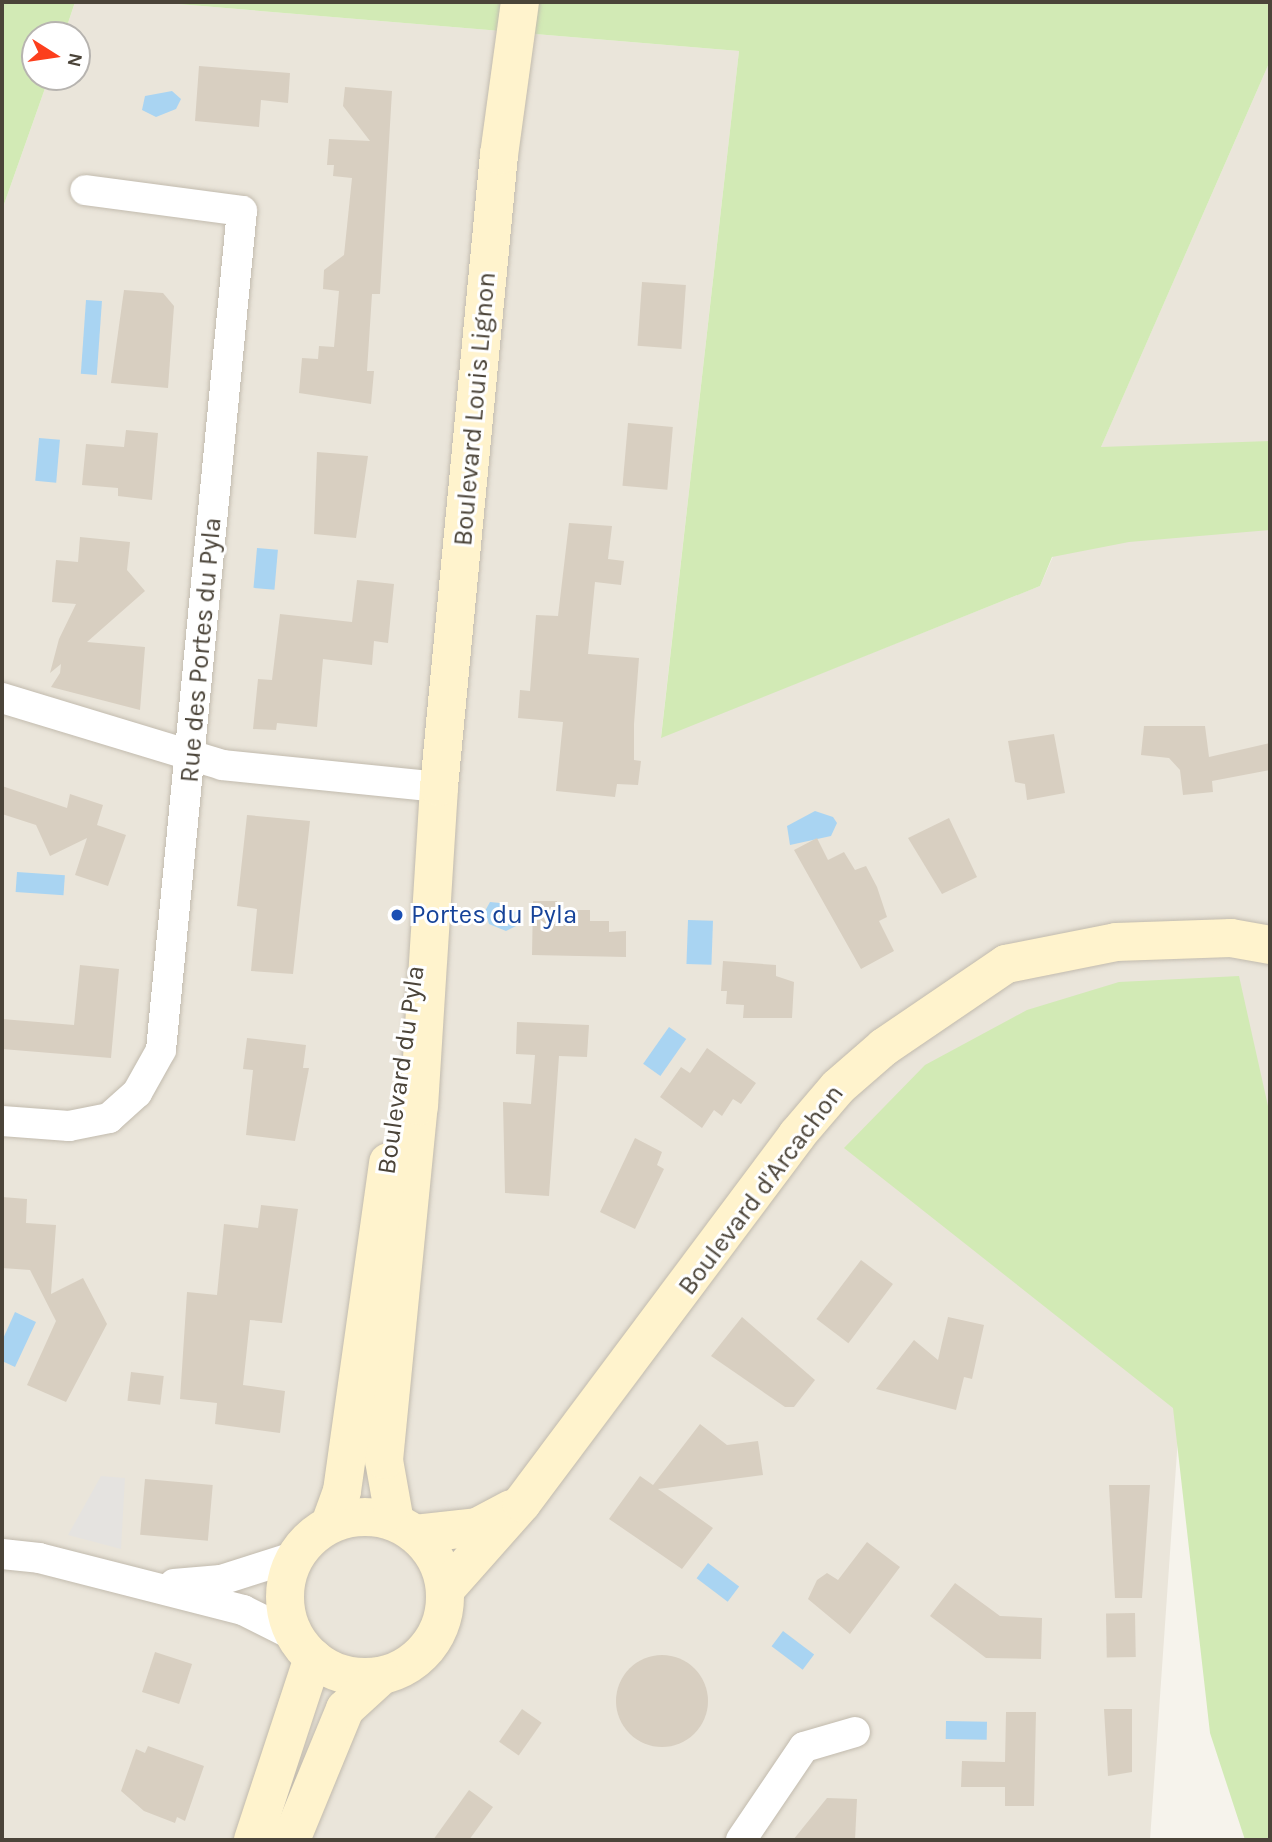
<!DOCTYPE html>
<html>
<head>
<meta charset="utf-8">
<style>
	body { margin:0 }
	#map { position:relative; width:1272px; height:1842px; overflow:hidden; background:#f6f3ec; font-family:Karla,sans-serif }
	div>[style] { position:absolute }
	[style*='--x'] { left:calc(var(--x)*1px); top:calc(var(--y)*1px); width:calc(var(--w)*1px); rotate:calc(var(--a)*1deg) }
	.residential>* { inset:0; background:#eae5da }
	.green>* { inset:0; background:#d2eab5 }
	.parking>* { inset:0; background:#e5e3e0 }
	.water>* { inset:0; background:#a9d4f2; transform-origin:0 0 }
	.building>* { inset:0; background:#d8cfc1; transform-origin:0 0 }
	.round { border-radius:50% }
	.roads { filter:drop-shadow(0 0 2px #c2bbae) drop-shadow(0 0 2px #c2bbae) }
	.street>* { height:30px; margin:-15px; padding:0 15px; transform-origin:15px; border-radius:15px; background:#fff }
	.secondary>* { height:38px; margin:-19px; padding:0 19px; transform-origin:19px; border-radius:19px; background:#fff3cd }
	.secondary>.ring { margin:-19px; padding:0; box-sizing:content-box; background:none; border:38px solid #fff3cd; border-radius:50% }
	.dots>* { width:19px; height:19px; translate:-50% -50%; box-sizing:border-box; border:4px solid #fff; border-radius:50% }
	span { translate:-50% -50%; white-space:nowrap; text-align:center; line-height:1.15; -webkit-text-stroke:6px #fff; paint-order:stroke }
	.street-label { font-size:26px; color:#4b4439 }
	.transit-label { font-size:26px; color:#164399 }
	.left { translate:0 -50%; text-align:left }
	.frame { position:absolute; inset:0; border:4px solid #4b4439; pointer-events:none }
	.north { position:absolute; left:21px; top:21px; width:70px; height:70px; box-sizing:border-box; background:#fff; border:2px solid #b7b4b0; border-radius:50%; rotate:102deg; font-size:19px; font-weight:700; line-height:28px; text-align:center; color:#4b4439 }
	.north::after { content:''; display:block; margin:auto; width:24px; height:32px; background:#fc3f1d; clip-path:polygon(50% 0,100% 100%,50% 72%,0 100%) }
</style>
</head>
<body>
<div id="map">
	<div class="residential">
		<div style="clip-path:polygon(75px 2px,154px 2px,739px 51px,661px 737px,1040px 586px,1270px 61px,1270px 1274px,1183px 1366px,1150px 1840px,2px 1840px,2px 210px,49px 77px,77px 77px,77px 35px,64px 35px)"></div>
	</div>
	<div class="green">
		<div style="clip-path:polygon(2px 2px,75px 2px,64px 35px,35px 35px,35px 77px,49px 77px,2px 210px)"></div>
		<div style="clip-path:polygon(154px 2px,1270px 2px,1270px 61px,1101px 447px,1270px 441px,1270px 530px,1129px 542px,1052px 557px,1040px 586px,661px 738px,739px 51px)"></div>
		<div style="clip-path:polygon(1239px 976px,1270px 1115px,1270px 1840px,1245px 1840px,1210px 1733px,1173px 1408px,844px 1148px,925px 1065px,1027px 1010px,1119px 982px)"></div>
	</div>
	<div class="parking">
		<div style="clip-path:polygon(101px 1476px,125px 1478px,121px 1549px,68px 1535px)"></div>
	</div>
	<div class="water">
		<div style="clip-path:polygon(172px 91px,181px 99px,176px 109px,156px 117px,142px 110px,145px 96px)"></div>
		<div style="left:86px;top:300px;width:16px;height:74px;rotate:4deg"></div>
		<div style="left:39px;top:438px;width:21px;height:43px;rotate:5deg"></div>
		<div style="left:257px;top:548px;width:21px;height:40px;rotate:5deg"></div>
		<div style="clip-path:polygon(815px 811px,833px 817px,837px 823px,831px 836px,790px 845px,787px 826px)"></div>
		<div style="left:17px;top:872px;width:48px;height:20px;rotate:4deg"></div>
		<div style="clip-path:polygon(490px 902px,500px 903px,511px 914px,521px 908px,522px 923px,506px 931px,489px 924px,485px 911px)"></div>
		<div style="left:688px;top:920px;width:25px;height:44px;rotate:2deg"></div>
		<div style="left:669px;top:1027px;width:21px;height:45px;rotate:35deg"></div>
		<div style="clip-path:polygon(15px 1312px,36px 1322px,15px 1367px,2px 1361px,2px 1341px)"></div>
		<div style="left:708px;top:1563px;width:39px;height:19px;rotate:37deg"></div>
		<div style="left:783px;top:1631px;width:39px;height:19px;rotate:37deg"></div>
		<div style="left:946px;top:1721px;width:41px;height:18px;rotate:1deg"></div>
	</div>
	<div class="building">
		<div style="clip-path:polygon(199px 66px,290px 73px,288px 103px,261px 100px,259px 127px,195px 121px)"></div>
		<div style="clip-path:polygon(345px 87px,392px 91px,380px 294px,372px 294px,367px 371px,374px 371px,371px 404px,299px 393px,302px 358px,318px 359px,319px 346px,334px 347px,339px 291px,323px 289px,324px 270px,344px 255px,352px 178px,333px 176px,334px 165px,327px 165px,329px 139px,370px 141px,343px 106px)"></div>
		<div style="left:642px;top:282px;width:44px;height:64px;rotate:4deg"></div>
		<div style="clip-path:polygon(124px 290px,163px 293px,174px 306px,168px 388px,111px 383px)"></div>
		<div style="left:628px;top:423px;width:45px;height:63px;rotate:5deg"></div>
		<div style="clip-path:polygon(126px 430px,158px 433px,152px 500px,118px 496px,118px 488px,82px 485px,86px 444px,124px 447px)"></div>
		<div style="clip-path:polygon(317px 452px,368px 456px,356px 538px,314px 534px)"></div>
		<div style="clip-path:polygon(569px 523px,612px 526px,608px 559px,624px 561px,621px 585px,595px 582px,588px 654px,639px 658px,634px 724px,634px 760px,641px 761px,638px 785px,617px 784px,615px 797px,556px 791px,563px 722px,518px 718px,520px 690px,530px 691px,536px 615px,558px 616px)"></div>
		<div style="clip-path:polygon(80px 537px,130px 542px,127px 570px,145px 591px,87px 642px,145px 647px,140px 710px,51px 687px,60px 673px,61px 664px,50px 673px,59px 639px,76px 604px,52px 602px,56px 560px,78px 562px)"></div>
		<div style="clip-path:polygon(357px 580px,394px 584px,388px 643px,374px 641px,372px 665px,323px 659px,317px 727px,277px 723px,276px 730px,253px 729px,258px 679px,272px 680px,280px 614px,352px 622px)"></div>
		<div style="clip-path:polygon(1144px 726px,1205px 726px,1209px 757px,1270px 743px,1270px 770px,1212px 781px,1213px 792px,1183px 795px,1180px 770px,1169px 758px,1141px 755px)"></div>
		<div style="clip-path:polygon(1054px 734px,1065px 793px,1027px 800px,1025px 784px,1015px 782px,1008px 741px)"></div>
		<div style="clip-path:polygon(2px 786px,67px 808px,70px 794px,103px 805px,97px 825px,126px 835px,108px 886px,75px 875px,87px 838px,50px 856px,36px 825px,2px 814px)"></div>
		<div style="clip-path:polygon(247px 815px,310px 821px,293px 974px,251px 971px,257px 909px,237px 906px)"></div>
		<div style="clip-path:polygon(949px 818px,977px 877px,942px 894px,908px 838px)"></div>
		<div style="clip-path:polygon(817px 838px,828px 860px,844px 852px,855px 870px,866px 866px,877px 887px,887px 917px,879px 921px,894px 951px,861px 969px,794px 850px)"></div>
		<div style="clip-path:polygon(533px 901px,557px 901px,557px 910px,590px 910px,590px 921px,609px 921px,609px 932px,626px 931px,626px 957px,532px 955px)"></div>
		<div style="clip-path:polygon(723px 961px,776px 965px,776px 976px,794px 982px,792px 1018px,743px 1018px,744px 1005px,726px 1004px,727px 991px,721px 991px)"></div>
		<div style="clip-path:polygon(80px 965px,119px 969px,111px 1058px,2px 1049px,2px 1019px,74px 1025px)"></div>
		<div style="clip-path:polygon(517px 1022px,589px 1025px,587px 1057px,559px 1056px,549px 1196px,505px 1193px,503px 1102px,531px 1104px,535px 1055px,516px 1054px)"></div>
		<div style="clip-path:polygon(247px 1038px,306px 1045px,303px 1068px,309px 1068px,295px 1141px,246px 1135px,253px 1070px,243px 1069px)"></div>
		<div style="clip-path:polygon(707px 1048px,756px 1083px,741px 1104px,733px 1099px,722px 1116px,714px 1110px,702px 1128px,660px 1097px,681px 1067px,690px 1073px)"></div>
		<div style="clip-path:polygon(635px 1138px,662px 1152px,657px 1165px,664px 1169px,635px 1229px,600px 1212px)"></div>
		<div style="clip-path:polygon(2px 1197px,27px 1199px,26px 1223px,56px 1225px,51px 1294px,83px 1278px,107px 1324px,66px 1402px,27px 1385px,56px 1321px,30px 1270px,2px 1268px)"></div>
		<div style="clip-path:polygon(261px 1205px,298px 1209px,282px 1323px,250px 1320px,243px 1385px,285px 1391px,280px 1433px,215px 1424px,217px 1403px,180px 1399px,187px 1292px,217px 1295px,224px 1224px,258px 1228px)"></div>
		<div style="left:861px;top:1260px;width:40px;height:74px;rotate:37deg"></div>
		<div style="clip-path:polygon(742px 1317px,815px 1380px,794px 1407px,785px 1407px,711px 1356px)"></div>
		<div style="clip-path:polygon(948px 1317px,984px 1325px,972px 1379px,964px 1377px,956px 1410px,876px 1389px,914px 1340px,938px 1360px)"></div>
		<div style="left:131px;top:1372px;width:33px;height:29px;rotate:7deg"></div>
		<div style="clip-path:polygon(700px 1424px,727px 1445px,758px 1441px,763px 1475px,658px 1489px,713px 1528px,682px 1569px,609px 1519px,640px 1476px,653px 1485px)"></div>
		<div style="left:145px;top:1479px;width:68px;height:56px;rotate:5deg"></div>
		<div style="clip-path:polygon(1109px 1485px,1150px 1485px,1142px 1598px,1115px 1598px)"></div>
		<div style="clip-path:polygon(867px 1542px,900px 1567px,850px 1634px,808px 1599px,817px 1580px,827px 1573px,838px 1580px)"></div>
		<div style="clip-path:polygon(955px 1583px,1000px 1616px,1042px 1618px,1041px 1659px,986px 1658px,930px 1616px)"></div>
		<div style="left:1135px;top:1613px;width:44px;height:29px;rotate:89deg"></div>
		<div style="left:155px;top:1652px;width:39px;height:42px;rotate:18deg"></div>
		<div class="round" style="left:616px;top:1655px;width:92px;height:92px"></div>
		<div style="left:522px;top:1709px;width:24px;height:40px;rotate:35deg"></div>
		<div style="clip-path:polygon(1104px 1709px,1132px 1709px,1132px 1772px,1108px 1776px)"></div>
		<div style="clip-path:polygon(1006px 1712px,1036px 1712px,1034px 1806px,1005px 1806px,1005px 1787px,961px 1787px,962px 1761px,1005px 1762px)"></div>
		<div style="clip-path:polygon(148px 1746px,204px 1766px,185px 1821px,177px 1817px,175px 1823px,144px 1811px,121px 1791px,136px 1749px,145px 1753px)"></div>
		<div style="clip-path:polygon(469px 1790px,493px 1807px,469px 1840px,433px 1840px)"></div>
		<div style="clip-path:polygon(827px 1798px,857px 1799px,855px 1840px,793px 1840px)"></div>
	</div>
	<div class="roads">
		<div class="street">
			<div style="--x:2;--y:698;--w:230;--a:16.9"></div>
			<div style="--x:222;--y:765;--w:218;--a:5.8"></div>
			<div style="--x:2;--y:1121;--w:67;--a:4.3"></div>
			<div style="--x:69;--y:1126;--w:41;--a:-11.3"></div>
			<div style="--x:109;--y:1118;--w:38;--a:-42"></div>
			<div style="--x:137;--y:1093;--w:49;--a:-60.8"></div>
			<div style="--x:161;--y:1050;--w:843;--a:-84.49"></div>
			<div style="--x:242;--y:211;--w:158;--a:-172.4"></div>
			<div style="--x:2;--y:1554;--w:37;--a:6"></div>
			<div style="--x:39;--y:1558;--w:211;--a:14.3"></div>
			<div style="--x:243;--y:1610;--w:58;--a:26.6"></div>
			<div style="--x:174;--y:1584;--w:47;--a:-4.9"></div>
			<div style="--x:221;--y:1580;--w:79;--a:-17.7"></div>
			<div style="--x:741;--y:1840;--w:112;--a:-55.9"></div>
			<div style="--x:804;--y:1747;--w:53;--a:-16.4"></div>
		</div>
		<div class="secondary">
			<div class="ring" style="left:285px;top:1517px;width:122px;height:122px"></div>
			<div style="--x:395;--y:1522;--w:63;--a:-100.1"></div>
			<div style="--x:384;--y:1460;--w:356;--a:-84.4"></div>
			<div style="--x:419;--y:1106;--w:320;--a:-86.4"></div>
			<div style="--x:439;--y:787;--w:635;--a:-84.58"></div>
			<div style="--x:499;--y:155;--w:154;--a:-82.2"></div>
			<div style="--x:330;--y:1524;--w:35;--a:-70"></div>
			<div style="--x:342;--y:1491;--w:332;--a:-82"></div>
			<div style="--x:415;--y:1534;--w:62;--a:-6.4"></div>
			<div style="--x:477;--y:1527;--w:38;--a:-28"></div>
			<div style="--x:445;--y:1590;--w:116;--a:-48.5"></div>
			<div style="--x:522;--y:1503;--w:459;--a:-53.2"></div>
			<div style="--x:797;--y:1135;--w:63;--a:-49.5"></div>
			<div style="--x:838;--y:1087;--w:61;--a:-41"></div>
			<div style="--x:884;--y:1047;--w:148;--a:-34.2"></div>
			<div style="--x:1006;--y:964;--w:112;--a:-11.3"></div>
			<div style="--x:1116;--y:942;--w:115;--a:-2"></div>
			<div style="--x:1231;--y:938;--w:40;--a:10"></div>
			<div style="--x:253;--y:1840;--w:192;--a:-71.8"></div>
			<div style="--x:291;--y:1840;--w:142;--a:-67.6"></div>
			<div style="--x:345;--y:1709;--w:49;--a:-42.5"></div>
		</div>
	</div>
	<div class="dots">
		<div style="left:397px;top:915px;background:#1a4fb4"></div>
	</div>
	<div class="street-label">
		<span style="left:475px;top:409px;rotate:-85deg">Boulevard Louis Lignon</span>
		<span style="left:201px;top:650px;rotate:-85deg">Rue des Portes du Pyla</span>
		<span style="left:401px;top:1070px;rotate:-82deg">Boulevard du Pyla</span>
		<span style="left:761px;top:1190px;rotate:-53deg">Boulevard d'Arcachon</span>
	</div>
	<div class="transit-label">
		<span class="left" style="left:411px;top:915px">Portes du Pyla</span>
	</div>
	<div class="frame"></div>
	<div class="north">N</div>
</div>
</body>
</html>
